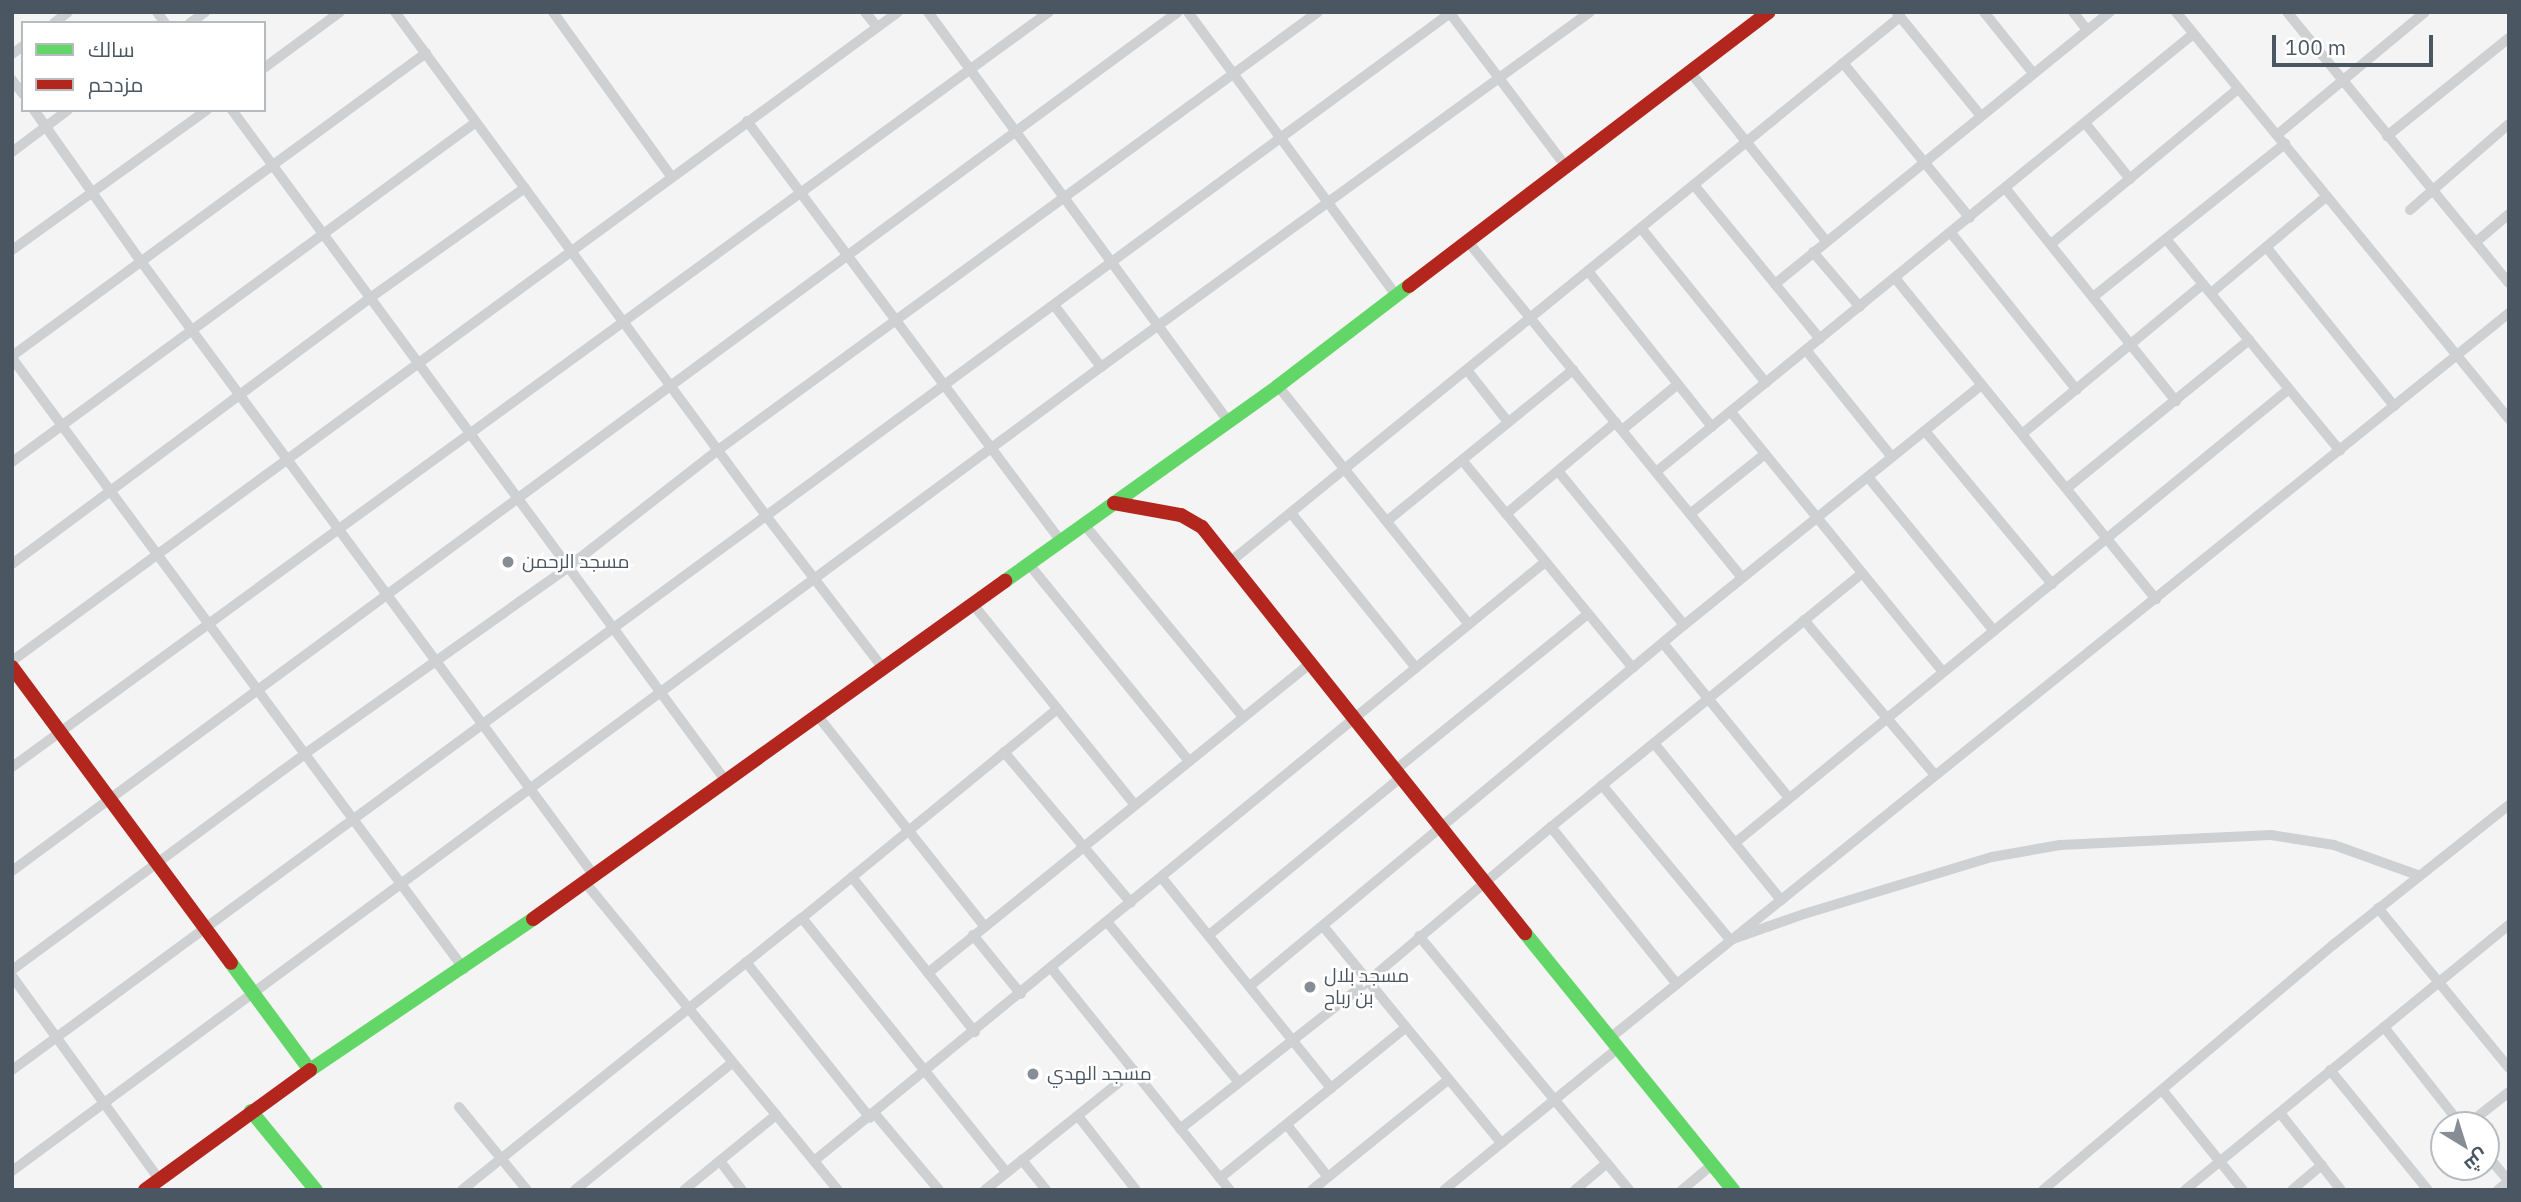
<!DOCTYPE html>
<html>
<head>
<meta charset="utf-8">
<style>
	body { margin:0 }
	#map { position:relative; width:2521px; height:1202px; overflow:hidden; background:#f4f4f4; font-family:"IBM Plex Sans",Cairo,sans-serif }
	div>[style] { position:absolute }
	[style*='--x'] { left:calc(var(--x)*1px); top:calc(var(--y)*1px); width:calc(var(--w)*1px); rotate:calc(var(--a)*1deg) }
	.street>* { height:10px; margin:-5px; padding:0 5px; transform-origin:5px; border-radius:5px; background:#ced0d2 }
	.fast>* { height:14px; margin:-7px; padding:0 7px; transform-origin:7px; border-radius:7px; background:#63d668 }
	.jam>* { height:14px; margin:-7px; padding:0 7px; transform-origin:7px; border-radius:7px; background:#b3261e }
	.dots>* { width:19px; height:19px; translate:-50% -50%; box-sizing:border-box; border:4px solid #fff; border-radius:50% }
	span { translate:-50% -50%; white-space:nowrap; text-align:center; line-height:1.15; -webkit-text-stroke:5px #fff; paint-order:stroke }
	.poi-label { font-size:19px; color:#4a5661 }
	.left { translate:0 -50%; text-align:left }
	.frame { position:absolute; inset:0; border:14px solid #4a5661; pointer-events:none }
	.legend { position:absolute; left:21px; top:21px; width:245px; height:91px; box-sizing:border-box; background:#fff; border:2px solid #b7bbc0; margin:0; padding:9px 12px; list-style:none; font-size:21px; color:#4a5661 }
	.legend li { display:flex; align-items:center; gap:14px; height:35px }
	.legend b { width:35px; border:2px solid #b7bbc0 }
	.north { position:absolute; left:2430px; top:1111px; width:70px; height:70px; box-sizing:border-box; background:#fff; border:2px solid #b7bbc0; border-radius:50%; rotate:142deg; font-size:19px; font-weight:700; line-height:28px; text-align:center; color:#4a5661 }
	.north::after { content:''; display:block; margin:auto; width:24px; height:32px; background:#868d94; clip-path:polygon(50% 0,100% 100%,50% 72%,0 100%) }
	.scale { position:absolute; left:2272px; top:35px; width:161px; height:32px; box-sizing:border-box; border:4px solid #4a5661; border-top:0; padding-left:9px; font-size:21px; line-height:24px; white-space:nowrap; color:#4a5661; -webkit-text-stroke:5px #fff; paint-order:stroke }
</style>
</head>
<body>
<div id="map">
	<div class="street">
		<div style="--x:157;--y:12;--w:14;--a:54"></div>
		<div style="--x:395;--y:12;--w:627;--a:53.62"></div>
		<div style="--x:767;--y:517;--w:189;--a:52.5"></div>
		<div style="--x:553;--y:12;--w:202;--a:54.3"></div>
		<div style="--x:865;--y:12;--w:19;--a:51"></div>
		<div style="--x:928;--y:12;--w:507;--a:53.74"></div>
		<div style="--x:1188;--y:12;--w:353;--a:53.7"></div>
		<div style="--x:1449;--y:12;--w:196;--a:52.9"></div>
		<div style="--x:1984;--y:12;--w:78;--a:51.2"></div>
		<div style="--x:2073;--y:12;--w:23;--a:52"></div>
		<div style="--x:2176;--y:12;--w:526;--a:50.71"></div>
		<div style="--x:2287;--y:12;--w:350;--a:50.7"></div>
		<div style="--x:1897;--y:13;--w:133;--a:50.8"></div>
		<div style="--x:54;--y:23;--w:18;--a:-38"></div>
		<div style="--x:190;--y:23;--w:19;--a:-36"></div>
		<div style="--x:12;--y:54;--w:14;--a:-36"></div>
		<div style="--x:1843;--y:63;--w:200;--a:50.7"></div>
		<div style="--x:264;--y:68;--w:94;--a:-36.4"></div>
		<div style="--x:1691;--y:73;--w:216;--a:51.2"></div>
		<div style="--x:12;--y:80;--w:18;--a:52"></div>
		<div style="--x:34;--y:110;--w:184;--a:54.8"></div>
		<div style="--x:140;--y:260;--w:763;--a:53.58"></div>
		<div style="--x:232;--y:110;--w:832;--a:53.65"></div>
		<div style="--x:747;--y:121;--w:523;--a:53.24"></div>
		<div style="--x:2085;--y:123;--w:72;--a:51.2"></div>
		<div style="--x:2277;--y:135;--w:192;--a:-39.7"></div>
		<div style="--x:2387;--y:136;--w:156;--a:-38.8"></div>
		<div style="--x:12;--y:152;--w:70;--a:-36.9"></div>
		<div style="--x:1694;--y:185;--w:199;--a:50.7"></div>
		<div style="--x:2006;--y:189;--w:272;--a:51.3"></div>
		<div style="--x:2410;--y:210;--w:131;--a:-41"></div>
		<div style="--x:1641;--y:228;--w:199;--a:51.1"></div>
		<div style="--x:1951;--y:233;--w:201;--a:51.3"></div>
		<div style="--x:2166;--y:239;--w:274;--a:50.6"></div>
		<div style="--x:2476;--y:242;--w:43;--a:-40.3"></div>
		<div style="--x:1469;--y:243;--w:432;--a:50.8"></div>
		<div style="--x:2051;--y:244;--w:243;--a:-39.7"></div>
		<div style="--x:2267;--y:248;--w:203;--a:51.2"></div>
		<div style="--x:12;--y:250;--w:240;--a:-35.7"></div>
		<div style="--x:1813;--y:252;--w:72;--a:49.5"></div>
		<div style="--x:1588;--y:271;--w:199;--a:51.5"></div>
		<div style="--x:1895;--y:278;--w:414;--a:50.9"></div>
		<div style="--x:1775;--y:284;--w:432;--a:-39.1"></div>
		<div style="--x:2211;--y:293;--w:151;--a:-39.9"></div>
		<div style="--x:2093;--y:297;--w:246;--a:-38.6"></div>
		<div style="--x:1054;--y:305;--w:78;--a:52.8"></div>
		<div style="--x:1806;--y:350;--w:137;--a:51.2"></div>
		<div style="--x:12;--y:356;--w:513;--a:-36.2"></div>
		<div style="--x:12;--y:358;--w:760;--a:53.51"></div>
		<div style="--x:1467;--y:370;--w:66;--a:51.7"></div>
		<div style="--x:1278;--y:386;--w:305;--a:51.3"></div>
		<div style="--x:1731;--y:412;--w:335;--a:50.8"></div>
		<div style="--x:1622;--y:430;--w:72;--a:-39.4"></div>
		<div style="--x:1925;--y:431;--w:199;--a:50.3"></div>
		<div style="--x:2022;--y:434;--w:235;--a:-39.6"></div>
		<div style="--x:1462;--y:460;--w:269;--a:50.6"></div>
		<div style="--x:12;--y:462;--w:575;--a:-36.23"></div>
		<div style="--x:1558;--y:471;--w:199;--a:50.7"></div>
		<div style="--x:1656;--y:472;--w:693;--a:-39.2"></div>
		<div style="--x:1868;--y:477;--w:199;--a:50.7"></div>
		<div style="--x:2067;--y:488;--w:235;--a:-39.1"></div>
		<div style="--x:1291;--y:513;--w:199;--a:51.1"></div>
		<div style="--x:1506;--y:514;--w:143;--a:-39.9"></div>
		<div style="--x:1690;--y:514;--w:96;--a:-38.7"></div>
		<div style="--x:1387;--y:521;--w:240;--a:-39.1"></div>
		<div style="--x:1083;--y:523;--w:251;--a:50.5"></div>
		<div style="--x:1230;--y:562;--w:864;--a:-39.13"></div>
		<div style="--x:1028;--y:563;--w:255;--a:50.9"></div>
		<div style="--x:12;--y:564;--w:446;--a:-36.6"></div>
		<div style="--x:370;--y:298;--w:190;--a:-35.4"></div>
		<div style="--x:972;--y:603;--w:258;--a:51.1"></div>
		<div style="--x:1804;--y:620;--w:203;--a:49.8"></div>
		<div style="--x:1663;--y:643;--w:200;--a:50.9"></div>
		<div style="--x:12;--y:661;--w:1098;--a:-36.22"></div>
		<div style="--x:817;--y:715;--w:269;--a:51.6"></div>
		<div style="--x:1004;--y:752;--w:197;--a:49.9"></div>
		<div style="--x:12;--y:767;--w:1283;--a:-36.06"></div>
		<div style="--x:1394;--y:771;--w:250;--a:-39"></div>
		<div style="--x:1602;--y:785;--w:201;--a:50.4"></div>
		<div style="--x:1551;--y:827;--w:200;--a:51.3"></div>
		<div style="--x:1735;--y:843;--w:716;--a:-39.33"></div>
		<div style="--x:12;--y:871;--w:1448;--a:-36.38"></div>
		<div style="--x:852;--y:877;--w:198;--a:51.6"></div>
		<div style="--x:1162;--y:878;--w:270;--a:51.2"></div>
		<div style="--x:584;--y:881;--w:400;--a:50.6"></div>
		<div style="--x:1781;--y:900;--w:935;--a:-38.88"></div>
		<div style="--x:2378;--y:908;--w:207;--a:50.7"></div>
		<div style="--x:802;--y:918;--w:326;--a:51.2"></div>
		<div style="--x:1108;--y:923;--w:205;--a:50.6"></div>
		<div style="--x:1323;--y:926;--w:281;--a:50.6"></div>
		<div style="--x:973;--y:935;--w:76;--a:50.9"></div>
		<div style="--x:1209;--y:935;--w:247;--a:-39.4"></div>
		<div style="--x:1419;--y:936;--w:330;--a:50.4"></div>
		<div style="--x:1730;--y:940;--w:78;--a:-19.4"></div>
		<div style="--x:1804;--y:914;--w:196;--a:-16.9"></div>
		<div style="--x:1992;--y:857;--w:69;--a:-10"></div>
		<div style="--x:2060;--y:845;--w:211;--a:-2.7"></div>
		<div style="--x:2271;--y:835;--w:64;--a:9"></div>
		<div style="--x:2334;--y:845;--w:91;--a:19.8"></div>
		<div style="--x:746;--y:962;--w:199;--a:51.5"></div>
		<div style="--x:1052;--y:969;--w:284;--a:51.2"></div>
		<div style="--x:12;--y:970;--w:365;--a:-36.4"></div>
		<div style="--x:306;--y:753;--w:320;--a:-35.3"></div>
		<div style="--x:567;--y:568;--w:192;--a:-38"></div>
		<div style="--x:718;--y:450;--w:743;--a:-36.13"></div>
		<div style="--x:928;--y:973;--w:491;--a:-39"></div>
		<div style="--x:12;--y:976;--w:251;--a:54.1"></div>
		<div style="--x:1250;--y:986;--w:565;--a:-39.75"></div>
		<div style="--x:1684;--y:625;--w:382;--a:-38.9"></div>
		<div style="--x:2384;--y:1027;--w:125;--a:51.8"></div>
		<div style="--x:1610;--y:1038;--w:220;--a:-38.9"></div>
		<div style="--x:1781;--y:900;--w:202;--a:-129"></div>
		<div style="--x:12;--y:1070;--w:1787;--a:-36.31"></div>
		<div style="--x:2330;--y:1070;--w:155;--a:50.8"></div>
		<div style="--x:2163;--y:1091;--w:127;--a:51.1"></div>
		<div style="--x:459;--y:1107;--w:107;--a:50.7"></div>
		<div style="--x:2280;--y:1113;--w:98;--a:51.6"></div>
		<div style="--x:875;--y:1114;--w:99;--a:49.9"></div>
		<div style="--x:1078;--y:1116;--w:94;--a:51.9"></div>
		<div style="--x:1287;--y:1125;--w:66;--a:51.7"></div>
		<div style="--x:2467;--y:1125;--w:53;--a:-38.2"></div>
		<div style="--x:1180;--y:1129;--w:239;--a:-38.2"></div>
		<div style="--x:1368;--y:981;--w:239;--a:-40.1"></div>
		<div style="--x:1551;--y:827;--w:400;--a:-39.2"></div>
		<div style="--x:2486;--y:1154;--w:35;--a:50"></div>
		<div style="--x:1022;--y:1160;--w:38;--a:51"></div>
		<div style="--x:720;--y:1161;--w:36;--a:53"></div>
		<div style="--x:814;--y:1161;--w:945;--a:-39.33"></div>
		<div style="--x:12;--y:1171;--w:1354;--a:-36.44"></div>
		<div style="--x:1101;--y:367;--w:604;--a:-35.98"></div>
		<div style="--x:1220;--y:1178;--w:238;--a:-39"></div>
		<div style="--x:462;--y:1190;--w:435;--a:-38.7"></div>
		<div style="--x:802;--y:918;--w:330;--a:-39.3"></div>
		<div style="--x:575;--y:1190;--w:202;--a:-39"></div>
		<div style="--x:684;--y:1190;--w:119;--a:-39.2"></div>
		<div style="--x:985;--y:1190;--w:191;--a:-38.8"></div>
		<div style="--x:1312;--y:1190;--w:175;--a:-39"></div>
		<div style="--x:1444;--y:1190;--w:225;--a:-39.2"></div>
		<div style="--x:1575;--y:1190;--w:42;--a:-40.2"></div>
		<div style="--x:1682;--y:1190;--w:40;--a:-40"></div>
		<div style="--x:2043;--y:1190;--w:380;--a:-40.2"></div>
		<div style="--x:2333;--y:945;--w:225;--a:-38.5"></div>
		<div style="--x:2185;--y:1190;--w:419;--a:-39.3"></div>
		<div style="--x:2292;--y:1190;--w:39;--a:-40"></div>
		<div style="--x:2498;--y:1190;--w:14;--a:-39"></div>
	</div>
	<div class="fast">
		<div style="--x:1005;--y:581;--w:335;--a:-35.5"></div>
		<div style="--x:1278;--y:386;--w:165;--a:-37.4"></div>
		<div style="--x:1525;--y:933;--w:331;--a:51"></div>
		<div style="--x:231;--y:963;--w:133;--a:53.6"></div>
		<div style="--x:310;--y:1070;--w:269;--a:-34.1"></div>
		<div style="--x:251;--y:1111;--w:102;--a:50.6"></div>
	</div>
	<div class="jam">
		<div style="--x:1409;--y:286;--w:452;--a:-37.3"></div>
		<div style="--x:1114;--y:503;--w:68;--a:10.2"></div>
		<div style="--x:1181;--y:515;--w:24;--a:30"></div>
		<div style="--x:1202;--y:527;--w:519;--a:51.5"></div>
		<div style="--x:12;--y:667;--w:368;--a:53.5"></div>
		<div style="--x:533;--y:919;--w:581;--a:-35.61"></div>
		<div style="--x:145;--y:1190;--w:204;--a:-36"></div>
	</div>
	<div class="dots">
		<div style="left:508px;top:562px;background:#868d94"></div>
		<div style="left:1310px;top:987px;background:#868d94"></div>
		<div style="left:1033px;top:1074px;background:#868d94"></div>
	</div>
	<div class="poi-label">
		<span class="left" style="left:522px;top:562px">مسجد الرحمن</span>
		<span class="left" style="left:1324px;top:987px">مسجد بلال<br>بن رباح</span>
		<span class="left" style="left:1047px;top:1074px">مسجد الهدي</span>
	</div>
	<div class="frame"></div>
	<ul class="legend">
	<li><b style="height:9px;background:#63d668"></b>سالك</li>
	<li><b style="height:9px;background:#b3261e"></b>مزدحم</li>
	</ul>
	<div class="north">ش</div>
	<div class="scale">100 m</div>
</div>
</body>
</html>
